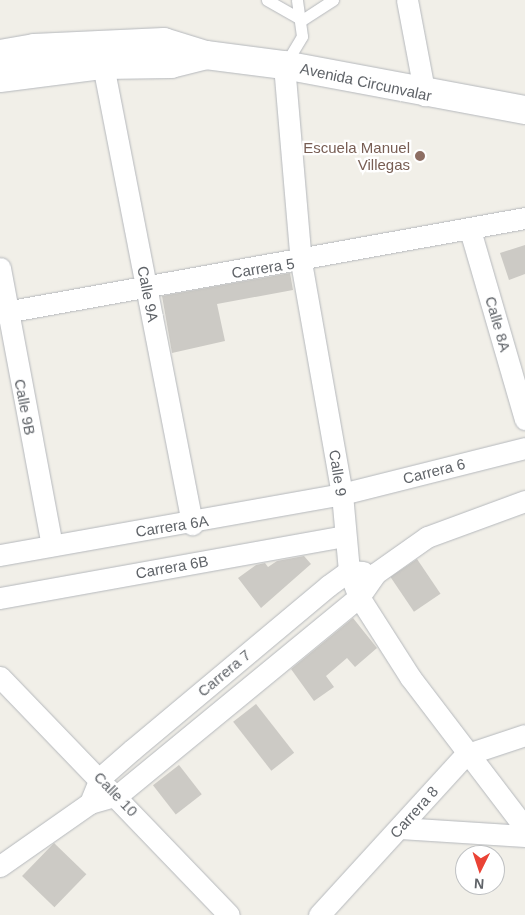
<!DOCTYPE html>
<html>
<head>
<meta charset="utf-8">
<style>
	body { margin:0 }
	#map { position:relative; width:525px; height:915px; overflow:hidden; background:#f1efe8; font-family:Helvetica,sans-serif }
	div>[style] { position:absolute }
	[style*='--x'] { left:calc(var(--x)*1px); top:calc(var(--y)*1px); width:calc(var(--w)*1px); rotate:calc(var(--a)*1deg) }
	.building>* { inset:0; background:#cccac5; transform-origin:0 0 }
	.roads { filter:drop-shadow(0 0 1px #b5b8bc) drop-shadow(0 0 1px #b5b8bc) }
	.lane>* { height:11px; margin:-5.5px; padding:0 5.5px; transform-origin:5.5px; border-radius:5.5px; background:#fff }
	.street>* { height:21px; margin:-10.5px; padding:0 10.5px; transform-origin:10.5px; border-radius:10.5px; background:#fff }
	.secondary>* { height:28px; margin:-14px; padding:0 14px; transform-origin:14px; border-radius:14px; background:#fff }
	.dots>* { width:14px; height:14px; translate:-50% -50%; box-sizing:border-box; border:2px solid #fff; border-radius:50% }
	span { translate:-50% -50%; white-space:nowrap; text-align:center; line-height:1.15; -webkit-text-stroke:4.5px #fff; paint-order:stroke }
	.street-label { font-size:15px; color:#5f6368 }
	.education-label { font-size:15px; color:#785e54 }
	.right { translate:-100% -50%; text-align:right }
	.north { position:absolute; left:455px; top:845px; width:50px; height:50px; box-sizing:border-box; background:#fff; border:1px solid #bfc1c3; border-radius:50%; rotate:184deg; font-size:14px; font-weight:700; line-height:20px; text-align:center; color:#5f6368 }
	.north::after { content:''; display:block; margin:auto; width:18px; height:22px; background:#ea4335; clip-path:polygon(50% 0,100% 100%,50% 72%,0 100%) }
</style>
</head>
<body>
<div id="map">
	<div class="building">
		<div style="clip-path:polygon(525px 245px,525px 274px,509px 280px,500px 253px)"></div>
		<div style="clip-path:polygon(290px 273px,293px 290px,217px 304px,225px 341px,172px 353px,162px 296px)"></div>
		<div style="clip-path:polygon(304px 556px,311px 564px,261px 608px,238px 578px,256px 565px,265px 563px,268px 567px,277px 561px)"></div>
		<div style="left:417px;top:559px;width:42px;height:32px;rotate:56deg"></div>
		<div style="clip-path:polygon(353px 618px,377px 648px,355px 667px,347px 658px,326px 676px,334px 687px,314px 701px,291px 669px)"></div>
		<div style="left:256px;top:704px;width:62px;height:29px;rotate:52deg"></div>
		<div style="left:179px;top:765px;width:37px;height:33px;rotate:52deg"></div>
		<div style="left:54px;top:843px;width:45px;height:46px;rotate:44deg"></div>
	</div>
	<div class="roads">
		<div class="lane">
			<div style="--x:267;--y:0;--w:40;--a:29.7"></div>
			<div style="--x:302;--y:20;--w:37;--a:-33"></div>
			<div style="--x:286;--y:63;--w:31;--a:-59"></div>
			<div style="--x:302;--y:36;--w:36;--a:-98"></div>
		</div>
		<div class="street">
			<div style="--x:407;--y:0;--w:97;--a:79.3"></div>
			<div style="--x:103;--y:65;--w:468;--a:79"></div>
			<div style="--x:284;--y:65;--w:198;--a:85.1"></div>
			<div style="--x:301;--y:262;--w:236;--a:80"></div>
			<div style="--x:342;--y:494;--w:77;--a:84.8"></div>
			<div style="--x:349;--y:571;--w:28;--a:69"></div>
			<div style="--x:359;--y:597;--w:95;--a:57.5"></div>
			<div style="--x:410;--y:677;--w:190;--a:52.7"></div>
			<div style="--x:470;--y:230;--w:197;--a:73.8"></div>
			<div style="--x:0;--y:268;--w:282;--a:79.4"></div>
			<div style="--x:0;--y:313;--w:534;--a:-10.26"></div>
			<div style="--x:0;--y:555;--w:347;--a:-10.1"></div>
			<div style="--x:342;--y:494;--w:189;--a:-14.1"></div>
			<div style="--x:0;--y:598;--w:350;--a:-10.2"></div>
			<div style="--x:0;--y:677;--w:330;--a:46.1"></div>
			<div style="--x:90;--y:803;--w:27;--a:-68"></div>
			<div style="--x:100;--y:778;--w:43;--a:-41.2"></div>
			<div style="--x:132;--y:750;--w:256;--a:-39.9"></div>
			<div style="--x:328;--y:586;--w:26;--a:-36"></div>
			<div style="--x:349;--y:571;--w:14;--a:4"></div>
			<div style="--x:400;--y:828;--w:125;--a:3.7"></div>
			<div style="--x:0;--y:866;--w:110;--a:-35"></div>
			<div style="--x:90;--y:803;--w:29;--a:-16"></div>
			<div style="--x:118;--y:795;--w:312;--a:-39.4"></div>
			<div style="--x:359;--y:597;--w:29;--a:-55"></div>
			<div style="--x:376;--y:573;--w:62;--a:-35.2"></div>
			<div style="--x:427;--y:537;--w:104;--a:-20.2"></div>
			<div style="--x:319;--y:915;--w:217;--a:-47.6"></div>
			<div style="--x:465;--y:755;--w:63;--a:-18.4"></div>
		</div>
		<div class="secondary">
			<div style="--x:0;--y:54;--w:35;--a:-10"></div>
			<div style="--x:34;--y:48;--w:130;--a:-2.6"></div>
			<div style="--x:164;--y:42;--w:44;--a:17.2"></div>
			<div style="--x:206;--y:55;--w:79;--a:7.3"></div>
			<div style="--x:284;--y:65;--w:245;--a:10.6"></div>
			<div style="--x:0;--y:78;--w:104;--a:-7.2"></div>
			<div style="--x:103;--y:65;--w:68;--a:-0.8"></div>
			<div style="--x:171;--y:64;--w:36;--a:-14"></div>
		</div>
	</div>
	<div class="dots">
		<div style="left:420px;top:156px;background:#8d6e63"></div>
	</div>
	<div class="street-label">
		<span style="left:366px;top:82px;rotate:12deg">Avenida Circunvalar</span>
		<span style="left:263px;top:268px;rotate:-9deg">Carrera 5</span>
		<span style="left:148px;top:294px;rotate:79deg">Calle 9A</span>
		<span style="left:498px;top:324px;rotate:74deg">Calle 8A</span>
		<span style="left:25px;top:407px;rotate:79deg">Calle 9B</span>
		<span style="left:434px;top:471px;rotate:-14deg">Carrera 6</span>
		<span style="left:338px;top:473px;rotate:81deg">Calle 9</span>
		<span style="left:172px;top:526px;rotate:-9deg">Carrera 6A</span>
		<span style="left:172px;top:567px;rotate:-10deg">Carrera 6B</span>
		<span style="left:224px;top:673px;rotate:-40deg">Carrera 7</span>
		<span style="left:116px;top:794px;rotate:46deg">Calle 10</span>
		<span style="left:414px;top:812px;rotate:-48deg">Carrera 8</span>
	</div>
	<div class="education-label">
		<span class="right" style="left:410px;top:156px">Escuela Manuel<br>Villegas</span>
	</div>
	<div class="north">N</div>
</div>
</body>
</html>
